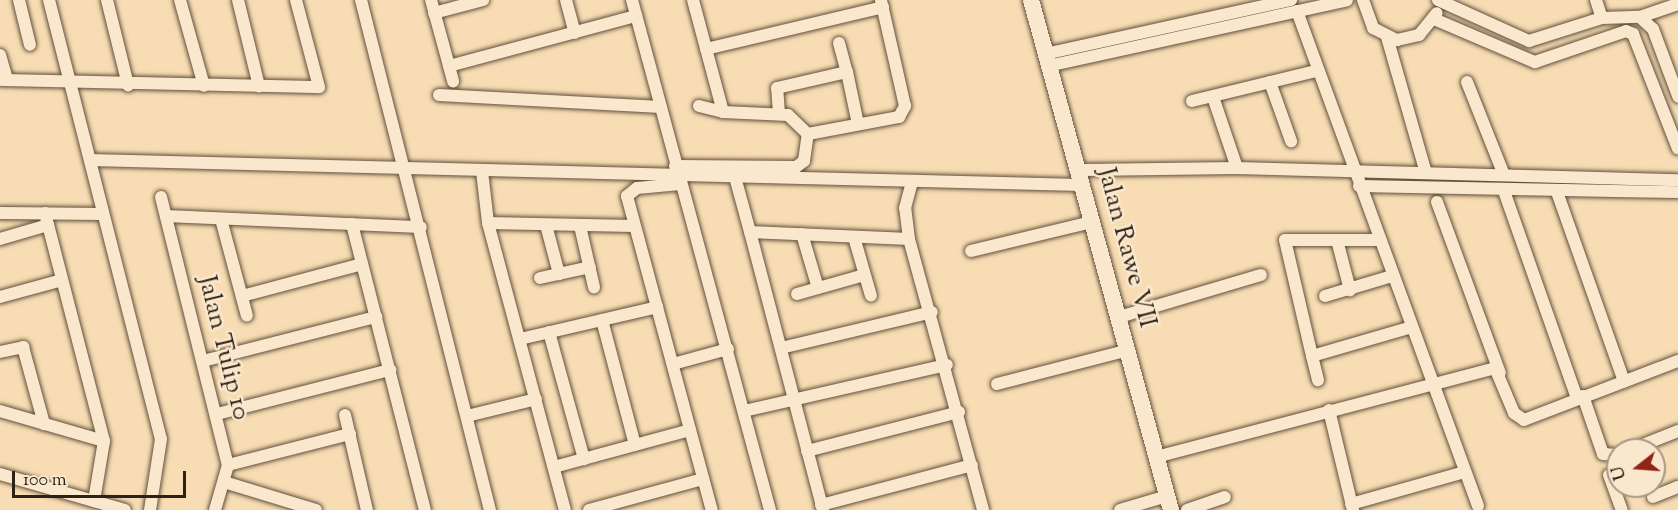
<!DOCTYPE html>
<html>
<head>
<meta charset="utf-8">
<style>
	body { margin:0 }
	#map { position:relative; width:1678px; height:510px; overflow:hidden; background:#f8dcb3; font-family:"Sorts Mill Goudy",serif }
	div>[style] { position:absolute }
	[style*='--x'] { left:calc(var(--x)*1px); top:calc(var(--y)*1px); width:calc(var(--w)*1px); rotate:calc(var(--a)*1deg) }
	.roads { filter:drop-shadow(0 0 2px #60503c) drop-shadow(0 0 2px #60503c) }
	.street>* { height:12px; margin:-6px; padding:0 6px; transform-origin:6px; border-radius:6px; background:#fae8ce }
	.secondary>* { height:16px; margin:-8px; padding:0 8px; transform-origin:8px; border-radius:8px; background:#fae8ce }
	span { translate:-50% -50%; white-space:nowrap; text-align:center; line-height:1.15; -webkit-text-stroke:5px #fae8ce; paint-order:stroke }
	.street-label { font-size:26px; color:#2d2115 }
	.north { position:absolute; left:1606px; top:438px; width:60px; height:60px; box-sizing:border-box; background:#fae8ce; border:2px solid #a89884; border-radius:50%; rotate:253deg; font-size:16px; font-weight:700; line-height:24px; text-align:center; color:#2d2115 }
	.north::after { content:''; display:block; margin:auto; width:21px; height:27px; background:#8f2418; clip-path:polygon(50% 0,100% 100%,50% 72%,0 100%) }
	.scale { position:absolute; left:12px; top:471px; width:174px; height:27px; box-sizing:border-box; border:3px solid #2d2115; border-top:0; padding-left:8px; font-size:18px; line-height:21px; white-space:nowrap; color:#2d2115; -webkit-text-stroke:4px #fae8ce; paint-order:stroke }
</style>
</head>
<body>
<div id="map">
	<div class="roads">
		<div class="street">
			<div style="--x:19;--y:0;--w:46;--a:76.3"></div>
			<div style="--x:49;--y:0;--w:453;--a:75.7"></div>
			<div style="--x:161;--y:439;--w:72;--a:98.8"></div>
			<div style="--x:107;--y:0;--w:88;--a:76.1"></div>
			<div style="--x:180;--y:0;--w:89;--a:74.4"></div>
			<div style="--x:238;--y:0;--w:89;--a:76.3"></div>
			<div style="--x:361;--y:0;--w:526;--a:75.81"></div>
			<div style="--x:431;--y:0;--w:68;--a:74.7"></div>
			<div style="--x:449;--y:66;--w:194;--a:-15"></div>
			<div style="--x:566;--y:0;--w:34;--a:75"></div>
			<div style="--x:632;--y:0;--w:528;--a:74.86"></div>
			<div style="--x:693;--y:0;--w:116;--a:75"></div>
			<div style="--x:723;--y:112;--w:65;--a:2.6"></div>
			<div style="--x:788;--y:115;--w:28;--a:44"></div>
			<div style="--x:1363;--y:0;--w:30;--a:70"></div>
			<div style="--x:1373;--y:28;--w:27;--a:27"></div>
			<div style="--x:1397;--y:40;--w:23;--a:-13"></div>
			<div style="--x:1419;--y:35;--w:28;--a:-51"></div>
			<div style="--x:1438;--y:0;--w:100;--a:24.3"></div>
			<div style="--x:1529;--y:41;--w:77;--a:-17.5"></div>
			<div style="--x:1602;--y:18;--w:38;--a:-2"></div>
			<div style="--x:1640;--y:17;--w:18;--a:43"></div>
			<div style="--x:1653;--y:29;--w:72;--a:69.5"></div>
			<div style="--x:1596;--y:0;--w:19;--a:72"></div>
			<div style="--x:1297;--y:11;--w:527;--a:69.91"></div>
			<div style="--x:434;--y:13;--w:51;--a:-14.9"></div>
			<div style="--x:1640;--y:17;--w:40;--a:-18.9"></div>
			<div style="--x:1434;--y:19;--w:110;--a:23.1"></div>
			<div style="--x:1535;--y:62;--w:96;--a:-18.8"></div>
			<div style="--x:1626;--y:31;--w:8;--a:23"></div>
			<div style="--x:1633;--y:34;--w:123;--a:68.6"></div>
			<div style="--x:1387;--y:37;--w:141;--a:74"></div>
			<div style="--x:839;--y:43;--w:30;--a:75"></div>
			<div style="--x:706;--y:49;--w:182;--a:-13.3"></div>
			<div style="--x:1045;--y:54;--w:252;--a:-12.4"></div>
			<div style="--x:0;--y:55;--w:26;--a:74"></div>
			<div style="--x:449;--y:66;--w:16;--a:75"></div>
			<div style="--x:1048;--y:66;--w:306;--a:-12.4"></div>
			<div style="--x:0;--y:80;--w:319;--a:1.3"></div>
			<div style="--x:319;--y:87;--w:90;--a:-104.8"></div>
			<div style="--x:1270;--y:82;--w:63;--a:70.4"></div>
			<div style="--x:1467;--y:82;--w:100;--a:68.3"></div>
			<div style="--x:439;--y:95;--w:222;--a:3.1"></div>
			<div style="--x:1213;--y:97;--w:75;--a:71.3"></div>
			<div style="--x:1192;--y:101;--w:128;--a:-13.6"></div>
			<div style="--x:699;--y:106;--w:25;--a:14"></div>
			<div style="--x:779;--y:114;--w:26;--a:-94"></div>
			<div style="--x:777;--y:88;--w:72;--a:-12.9"></div>
			<div style="--x:847;--y:72;--w:53;--a:78.1"></div>
			<div style="--x:90;--y:160;--w:991;--a:1.45"></div>
			<div style="--x:675;--y:166;--w:121;--a:0.5"></div>
			<div style="--x:796;--y:167;--w:10;--a:-37"></div>
			<div style="--x:804;--y:161;--w:27;--a:-82"></div>
			<div style="--x:808;--y:134;--w:93;--a:-10.6"></div>
			<div style="--x:899;--y:117;--w:13;--a:-61"></div>
			<div style="--x:905;--y:106;--w:109;--a:-102.8"></div>
			<div style="--x:1079;--y:170;--w:158;--a:-0.7"></div>
			<div style="--x:1237;--y:168;--w:441;--a:1.6"></div>
			<div style="--x:482;--y:171;--w:52;--a:83.4"></div>
			<div style="--x:488;--y:223;--w:297;--a:75"></div>
			<div style="--x:735;--y:177;--w:57;--a:74.7"></div>
			<div style="--x:680;--y:184;--w:43;--a:174.7"></div>
			<div style="--x:637;--y:188;--w:13;--a:141"></div>
			<div style="--x:627;--y:196;--w:325;--a:74.9"></div>
			<div style="--x:1359;--y:186;--w:319;--a:1.1"></div>
			<div style="--x:1504;--y:191;--w:219;--a:70.6"></div>
			<div style="--x:1557;--y:192;--w:201;--a:70.5"></div>
			<div style="--x:161;--y:197;--w:276;--a:76"></div>
			<div style="--x:228;--y:465;--w:47;--a:106.1"></div>
			<div style="--x:1437;--y:202;--w:182;--a:69.8"></div>
			<div style="--x:0;--y:213;--w:103;--a:0.6"></div>
			<div style="--x:45;--y:213;--w:236;--a:75.5"></div>
			<div style="--x:104;--y:441;--w:61;--a:99.5"></div>
			<div style="--x:166;--y:216;--w:255;--a:2.5"></div>
			<div style="--x:221;--y:219;--w:100;--a:75"></div>
			<div style="--x:488;--y:223;--w:146;--a:1.2"></div>
			<div style="--x:352;--y:224;--w:295;--a:75.7"></div>
			<div style="--x:546;--y:225;--w:51;--a:75.1"></div>
			<div style="--x:580;--y:226;--w:63;--a:77.1"></div>
			<div style="--x:802;--y:234;--w:56;--a:73.5"></div>
			<div style="--x:854;--y:237;--w:61;--a:73.9"></div>
			<div style="--x:0;--y:239;--w:50;--a:-16.3"></div>
			<div style="--x:909;--y:239;--w:31;--a:-97"></div>
			<div style="--x:905;--y:208;--w:28;--a:-75"></div>
			<div style="--x:1337;--y:240;--w:52;--a:75.4"></div>
			<div style="--x:1379;--y:240;--w:94;--a:180"></div>
			<div style="--x:1285;--y:240;--w:119;--a:76.9"></div>
			<div style="--x:1312;--y:356;--w:104;--a:-16.2"></div>
			<div style="--x:971;--y:251;--w:124;--a:-13.5"></div>
			<div style="--x:540;--y:278;--w:51;--a:-12.4"></div>
			<div style="--x:797;--y:294;--w:70;--a:-15.8"></div>
			<div style="--x:242;--y:296;--w:124;--a:-14.9"></div>
			<div style="--x:1325;--y:296;--w:70;--a:-16.6"></div>
			<div style="--x:0;--y:297;--w:64;--a:-15.3"></div>
			<div style="--x:1119;--y:317;--w:148;--a:-16.5"></div>
			<div style="--x:602;--y:320;--w:129;--a:75.2"></div>
			<div style="--x:549;--y:332;--w:132;--a:74.6"></div>
			<div style="--x:520;--y:339;--w:141;--a:-13.1"></div>
			<div style="--x:781;--y:348;--w:155;--a:-13.4"></div>
			<div style="--x:0;--y:352;--w:24;--a:-12"></div>
			<div style="--x:23;--y:347;--w:80;--a:74.7"></div>
			<div style="--x:1312;--y:356;--w:25;--a:76"></div>
			<div style="--x:203;--y:361;--w:179;--a:-14.3"></div>
			<div style="--x:673;--y:364;--w:57;--a:-15.3"></div>
			<div style="--x:997;--y:384;--w:135;--a:-14.5"></div>
			<div style="--x:1583;--y:396;--w:61;--a:71"></div>
			<div style="--x:1603;--y:454;--w:15;--a:4"></div>
			<div style="--x:1329;--y:410;--w:103;--a:76.5"></div>
			<div style="--x:0;--y:411;--w:108;--a:16.1"></div>
			<div style="--x:744;--y:411;--w:208;--a:-12.8"></div>
			<div style="--x:217;--y:414;--w:179;--a:-14.3"></div>
			<div style="--x:345;--y:415;--w:98;--a:77"></div>
			<div style="--x:467;--y:416;--w:71;--a:-13.8"></div>
			<div style="--x:1630;--y:450;--w:52;--a:-21.6"></div>
			<div style="--x:807;--y:451;--w:157;--a:-14.4"></div>
			<div style="--x:1156;--y:457;--w:350;--a:-14.7"></div>
			<div style="--x:1495;--y:368;--w:49;--a:67.1"></div>
			<div style="--x:1514;--y:413;--w:12;--a:35"></div>
			<div style="--x:1524;--y:420;--w:165;--a:-21"></div>
			<div style="--x:228;--y:465;--w:126;--a:-14.3"></div>
			<div style="--x:554;--y:467;--w:141;--a:-15.2"></div>
			<div style="--x:0;--y:474;--w:130;--a:16.1"></div>
			<div style="--x:1609;--y:475;--w:37;--a:70"></div>
			<div style="--x:224;--y:482;--w:96;--a:16.9"></div>
			<div style="--x:1653;--y:497;--w:27;--a:-22"></div>
			<div style="--x:1351;--y:504;--w:118;--a:-15.7"></div>
			<div style="--x:821;--y:505;--w:156;--a:-14.8"></div>
			<div style="--x:589;--y:510;--w:118;--a:-15.2"></div>
			<div style="--x:823;--y:510;--w:287;--a:-104.7"></div>
			<div style="--x:750;--y:232;--w:159;--a:2.5"></div>
			<div style="--x:909;--y:239;--w:281;--a:74.7"></div>
			<div style="--x:1120;--y:510;--w:49;--a:-16.6"></div>
			<div style="--x:1187;--y:510;--w:40;--a:-18.9"></div>
		</div>
		<div class="secondary">
			<div style="--x:1031;--y:0;--w:529;--a:74.65"></div>
		</div>
	</div>
	<div class="street-label">
		<span style="left:1126px;top:248px;rotate:75deg">Jalan Rawe VII</span>
		<span style="left:223px;top:348px;rotate:76deg">Jalan Tulip 10</span>
	</div>
	<div class="north">U</div>
	<div class="scale">100 m</div>
</div>
</body>
</html>
